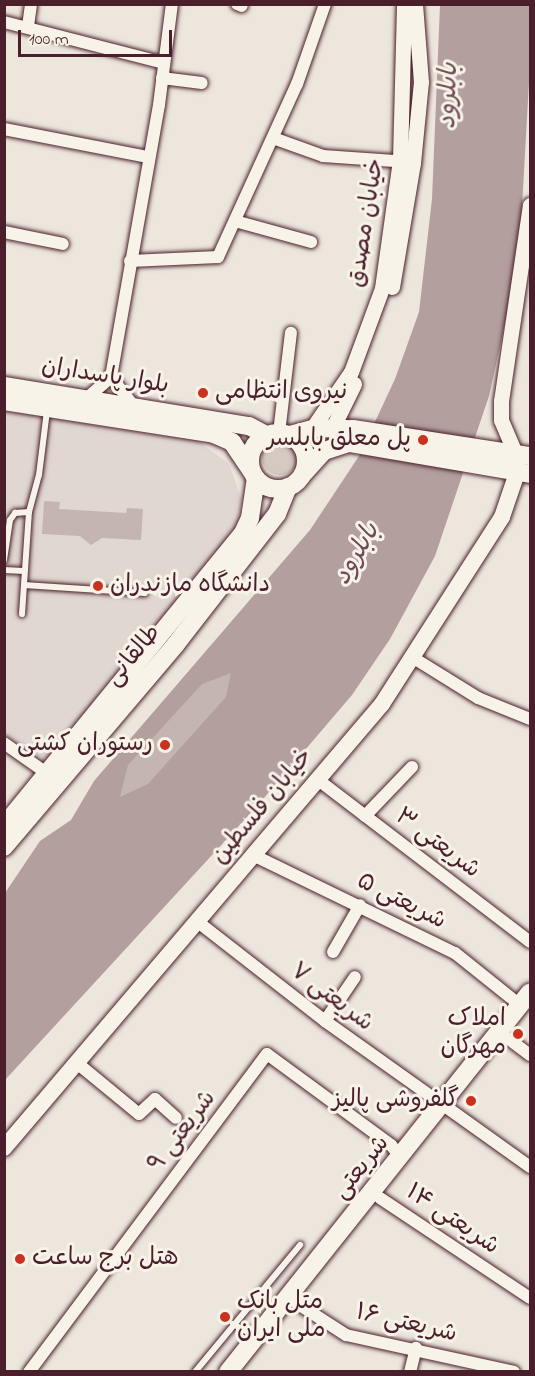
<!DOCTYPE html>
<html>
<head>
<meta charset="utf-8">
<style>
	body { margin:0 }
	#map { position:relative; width:535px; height:1376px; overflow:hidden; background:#ece6dd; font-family:"Indie Flower","Playpen Sans Arabic",sans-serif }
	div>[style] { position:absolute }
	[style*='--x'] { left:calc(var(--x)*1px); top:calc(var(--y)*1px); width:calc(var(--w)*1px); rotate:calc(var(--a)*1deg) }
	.built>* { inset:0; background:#e0d7d0 }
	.green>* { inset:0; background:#d5c9c2 }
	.round { border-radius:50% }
	.water>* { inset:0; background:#b39f9d }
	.building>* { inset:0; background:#c4b5b0 }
	.roads { filter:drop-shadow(0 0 2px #4a1f2b) drop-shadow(0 0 2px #4a1f2b) }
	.service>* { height:6px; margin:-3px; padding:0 3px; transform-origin:3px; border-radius:3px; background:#f7f3e8 }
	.minor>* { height:12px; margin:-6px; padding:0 6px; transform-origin:6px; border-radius:6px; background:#f7f3e8 }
	.tertiary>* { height:15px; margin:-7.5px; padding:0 7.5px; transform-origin:7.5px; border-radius:7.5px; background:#f7f3e8 }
	.secondary>* { height:16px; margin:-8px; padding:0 8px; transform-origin:8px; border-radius:8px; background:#f7f3e8 }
	.primary>* { height:18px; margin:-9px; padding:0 9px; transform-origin:9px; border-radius:9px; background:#f7f3e8 }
	.primary>.ring { margin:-9px; padding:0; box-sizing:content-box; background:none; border:18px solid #f7f3e8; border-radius:50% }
	.dots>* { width:16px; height:16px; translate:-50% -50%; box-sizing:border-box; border:3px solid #f7f3e8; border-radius:50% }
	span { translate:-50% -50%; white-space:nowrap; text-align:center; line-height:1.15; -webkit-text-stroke:6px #f7f3e8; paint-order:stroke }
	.street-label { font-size:24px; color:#4a1f2b }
	.poi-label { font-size:24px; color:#4a1f2b }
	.left { translate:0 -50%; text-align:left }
	.right { translate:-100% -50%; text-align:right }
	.water-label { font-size:26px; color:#6f4c53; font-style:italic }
	.frame { position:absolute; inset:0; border:6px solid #4a1f2b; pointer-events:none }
	.scale { position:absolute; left:18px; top:30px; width:154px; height:27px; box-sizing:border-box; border:3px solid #4a1f2b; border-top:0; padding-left:8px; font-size:18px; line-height:21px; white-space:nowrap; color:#4a1f2b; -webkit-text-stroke:4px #f7f3e8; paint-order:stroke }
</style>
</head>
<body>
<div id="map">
	<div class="built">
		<div style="clip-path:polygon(4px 411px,198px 441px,229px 464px,241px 498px,238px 527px,47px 762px,5px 734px)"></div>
	</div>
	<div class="green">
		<div class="round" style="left:262px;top:439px;width:36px;height:36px"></div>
	</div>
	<div class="water">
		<div style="clip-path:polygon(440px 5px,530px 5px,530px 65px,519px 260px,489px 396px,435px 556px,390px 639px,352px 695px,258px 805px,5px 1080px,5px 893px,40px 841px,71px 820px,94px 781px,310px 530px,359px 456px,395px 379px,419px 312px,432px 199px)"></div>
	</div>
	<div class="building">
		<div style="clip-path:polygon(44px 501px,60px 502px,59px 509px,126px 513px,127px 508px,143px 509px,141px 540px,102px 538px,91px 545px,80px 536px,42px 534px)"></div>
		<div style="clip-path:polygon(231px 673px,226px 697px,148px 784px,120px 797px,128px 765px,202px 684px)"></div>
	</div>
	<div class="roads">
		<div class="service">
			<div style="--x:4;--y:560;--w:40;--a:-81.5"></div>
			<div style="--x:10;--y:520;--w:9;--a:-54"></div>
			<div style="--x:15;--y:513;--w:14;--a:-4"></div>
			<div style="--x:4;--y:570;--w:20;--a:3"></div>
			<div style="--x:24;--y:585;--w:121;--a:3.8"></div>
			<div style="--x:22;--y:614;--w:102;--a:-86.1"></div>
			<div style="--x:29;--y:512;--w:38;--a:-75"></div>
			<div style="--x:39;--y:475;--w:64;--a:-82.9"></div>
			<div style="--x:233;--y:1324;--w:23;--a:29"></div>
			<div style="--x:195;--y:1372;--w:165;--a:-50.4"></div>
		</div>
		<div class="minor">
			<div style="--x:237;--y:4;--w:5;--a:22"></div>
			<div style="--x:4;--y:22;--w:165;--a:14.4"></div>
			<div style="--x:28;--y:26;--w:22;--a:-82"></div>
			<div style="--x:162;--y:78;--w:40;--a:7.1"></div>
			<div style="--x:4;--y:129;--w:147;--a:11"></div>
			<div style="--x:273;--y:138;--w:53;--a:19.8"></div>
			<div style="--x:323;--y:156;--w:86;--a:4"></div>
			<div style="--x:235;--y:221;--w:79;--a:15.4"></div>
			<div style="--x:4;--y:232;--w:60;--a:11.5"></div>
			<div style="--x:130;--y:261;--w:88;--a:-2.6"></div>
			<div style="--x:218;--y:257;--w:190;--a:-65.5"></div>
			<div style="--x:297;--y:84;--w:85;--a:-70.7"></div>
			<div style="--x:111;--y:377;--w:36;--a:52"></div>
			<div style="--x:87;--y:398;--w:32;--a:-41"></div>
			<div style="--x:111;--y:377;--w:276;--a:-80"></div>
			<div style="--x:159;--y:105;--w:102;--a:-82.7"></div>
			<div style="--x:279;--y:433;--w:101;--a:-83.2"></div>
			<div style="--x:412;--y:657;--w:78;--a:31.8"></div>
			<div style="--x:478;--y:698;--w:56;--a:22"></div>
			<div style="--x:4;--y:743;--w:54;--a:35.2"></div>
			<div style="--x:317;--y:779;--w:268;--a:37.4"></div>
			<div style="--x:365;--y:816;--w:68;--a:-46.2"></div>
			<div style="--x:253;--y:855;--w:225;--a:25.9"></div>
			<div style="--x:455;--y:953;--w:83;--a:38.7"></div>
			<div style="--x:198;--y:922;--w:161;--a:37.9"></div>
			<div style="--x:325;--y:1021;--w:143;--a:35.4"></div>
			<div style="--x:333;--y:952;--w:54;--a:-60.1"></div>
			<div style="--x:325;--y:1021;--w:53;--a:-55.7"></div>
			<div style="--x:506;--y:1037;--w:30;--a:37"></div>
			<div style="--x:77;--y:1063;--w:80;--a:39.4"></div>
			<div style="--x:139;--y:1114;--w:22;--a:-43"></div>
			<div style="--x:155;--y:1099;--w:28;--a:42"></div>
			<div style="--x:449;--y:1109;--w:100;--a:35.6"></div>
			<div style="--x:380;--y:1198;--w:180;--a:33.7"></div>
			<div style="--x:295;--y:1302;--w:61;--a:32.9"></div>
			<div style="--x:346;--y:1335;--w:172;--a:12.4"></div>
			<div style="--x:29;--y:1372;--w:397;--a:-53.2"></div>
			<div style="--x:267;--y:1054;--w:154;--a:36.3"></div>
			<div style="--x:391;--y:1145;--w:16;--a:52"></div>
			<div style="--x:410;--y:1372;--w:25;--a:-76"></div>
		</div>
		<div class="tertiary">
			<div style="--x:392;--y:287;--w:126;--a:-80.4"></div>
			<div style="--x:413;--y:163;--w:81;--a:-84.4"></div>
			<div style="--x:421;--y:82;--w:78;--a:-94.4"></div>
			<div style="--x:333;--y:427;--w:48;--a:-64"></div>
			<div style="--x:311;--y:430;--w:70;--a:-55.4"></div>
			<div style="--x:351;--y:372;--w:90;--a:-69.7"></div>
			<div style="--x:382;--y:288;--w:129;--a:-82"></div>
			<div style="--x:400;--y:160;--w:156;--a:-88.5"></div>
			<div style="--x:515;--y:453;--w:36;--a:-113"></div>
			<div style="--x:501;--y:420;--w:19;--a:-90"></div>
			<div style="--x:501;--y:401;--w:198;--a:-81.6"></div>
		</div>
		<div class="secondary">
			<div style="--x:4;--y:1148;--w:583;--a:-49.59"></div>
			<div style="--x:382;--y:704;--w:222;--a:-57.3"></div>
			<div style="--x:502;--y:517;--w:50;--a:-71.2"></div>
		</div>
		<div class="primary">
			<div style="--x:4;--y:386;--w:248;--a:9.3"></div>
			<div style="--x:249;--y:426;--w:19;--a:28"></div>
			<div style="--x:4;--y:401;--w:213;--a:8.9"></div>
			<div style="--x:214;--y:434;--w:20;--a:24"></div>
			<div style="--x:232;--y:442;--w:34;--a:56"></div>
			<div class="ring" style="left:250px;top:433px;width:38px;height:38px"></div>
			<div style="--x:290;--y:435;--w:28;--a:-15"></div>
			<div style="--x:317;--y:428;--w:36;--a:2"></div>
			<div style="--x:353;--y:429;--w:179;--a:8.7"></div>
			<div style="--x:304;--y:473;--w:30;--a:-48"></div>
			<div style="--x:324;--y:451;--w:26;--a:-18"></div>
			<div style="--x:349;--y:443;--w:184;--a:9.7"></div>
			<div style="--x:4;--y:826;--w:378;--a:-50.8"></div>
			<div style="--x:243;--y:533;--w:17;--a:-65"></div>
			<div style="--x:250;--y:518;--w:40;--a:-81.5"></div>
			<div style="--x:4;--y:847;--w:266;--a:-49.7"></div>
			<div style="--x:176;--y:644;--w:165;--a:-52.2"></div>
			<div style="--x:277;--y:514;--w:29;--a:-68"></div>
			<div style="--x:228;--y:1372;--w:485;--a:-51.5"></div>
		</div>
	</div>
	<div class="dots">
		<div style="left:203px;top:393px;background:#c8321e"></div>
		<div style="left:423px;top:440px;background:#c8321e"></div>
		<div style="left:98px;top:586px;background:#c8321e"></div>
		<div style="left:165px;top:745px;background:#c8321e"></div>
		<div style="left:518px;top:1034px;background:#c8321e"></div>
		<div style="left:471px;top:1101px;background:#c8321e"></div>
		<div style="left:20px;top:1259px;background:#c8321e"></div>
		<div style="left:225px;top:1317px;background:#c8321e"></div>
	</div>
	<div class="street-label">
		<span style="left:367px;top:223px;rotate:-81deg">خیابان مصدق</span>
		<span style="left:105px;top:377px;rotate:9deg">بلوار پاسداران</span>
		<span style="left:134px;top:656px;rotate:-50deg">طالقانی</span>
		<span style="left:263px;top:807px;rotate:-50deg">خیابان فلسطین</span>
		<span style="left:437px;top:844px;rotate:37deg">شریعتی ۳</span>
		<span style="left:401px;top:902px;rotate:27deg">شریعتی ۵</span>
		<span style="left:331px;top:998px;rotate:37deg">شریعتی ۷</span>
		<span style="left:183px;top:1132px;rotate:-53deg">شریعتی ۹</span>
		<span style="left:362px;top:1168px;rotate:-51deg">شریعتی</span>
		<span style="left:452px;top:1220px;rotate:34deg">شریعتی ۱۴</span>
		<span style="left:406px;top:1324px;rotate:13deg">شریعتی ۱۶</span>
	</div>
	<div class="poi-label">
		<span class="left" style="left:215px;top:393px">نیروی انتظامی</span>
		<span class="right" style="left:411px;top:440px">پل معلق بابلسر</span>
		<span class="left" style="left:110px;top:586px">دانشگاه مازندران</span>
		<span class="right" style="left:153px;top:745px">رستوران کشتی</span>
		<span class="right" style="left:506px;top:1034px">املاک<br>مهرگان</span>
		<span class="right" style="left:459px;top:1101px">گلفروشی پالیز</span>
		<span class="left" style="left:32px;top:1259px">هتل برج ساعت</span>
		<span class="left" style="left:237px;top:1317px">متل بانک<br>ملی ایران</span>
	</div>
	<div class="water-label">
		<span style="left:450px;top:96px;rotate:-88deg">بابلرود</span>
		<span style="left:358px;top:555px;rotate:-60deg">بابلرود</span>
	</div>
	<div class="frame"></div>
	<div class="scale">100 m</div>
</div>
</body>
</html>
